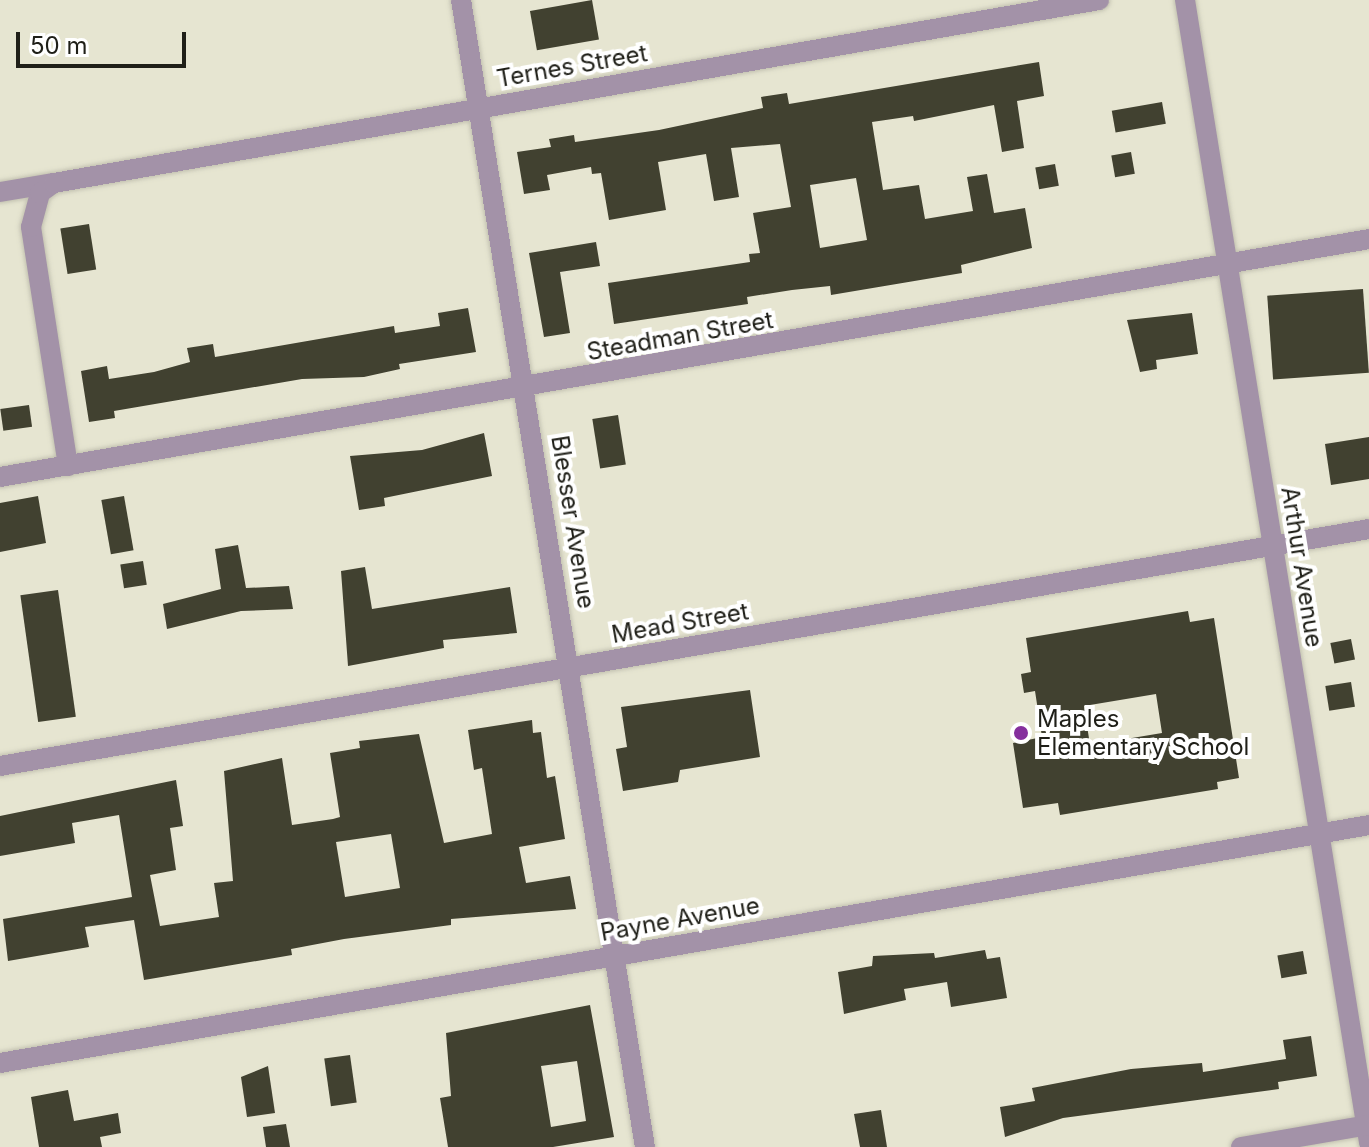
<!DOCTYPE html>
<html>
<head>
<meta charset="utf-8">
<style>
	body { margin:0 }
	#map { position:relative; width:1369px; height:1147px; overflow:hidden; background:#e6e5d1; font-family:Inter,sans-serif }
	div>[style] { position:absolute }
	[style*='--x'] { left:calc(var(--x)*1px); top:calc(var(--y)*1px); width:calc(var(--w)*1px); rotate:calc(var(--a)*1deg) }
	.building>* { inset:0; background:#414130; transform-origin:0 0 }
	.roads { filter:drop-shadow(0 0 2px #c2c1b0) drop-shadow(0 0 2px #c2c1b0) }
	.minor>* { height:20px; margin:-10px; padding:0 10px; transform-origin:10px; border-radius:10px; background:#a392a8 }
	.dots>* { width:22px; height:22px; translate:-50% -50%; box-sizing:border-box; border:4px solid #fff; border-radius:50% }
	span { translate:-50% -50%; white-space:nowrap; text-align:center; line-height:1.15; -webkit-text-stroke:8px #fff; paint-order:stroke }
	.street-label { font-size:24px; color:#1f1f18 }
	.poi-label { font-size:24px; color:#1f1f18 }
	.left { translate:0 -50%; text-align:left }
	.scale { position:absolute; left:16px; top:32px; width:170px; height:36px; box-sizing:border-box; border:4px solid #1f1f18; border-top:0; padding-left:10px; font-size:24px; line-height:28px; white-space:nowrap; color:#1f1f18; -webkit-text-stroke:6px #fff; paint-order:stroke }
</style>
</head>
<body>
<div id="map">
	<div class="building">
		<div style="left:592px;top:0;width:40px;height:63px;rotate:80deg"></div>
		<div style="clip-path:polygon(evenodd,1039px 62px,1044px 96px,1017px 101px,1024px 148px,1002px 152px,994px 105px,914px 121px,913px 116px,872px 122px,883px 190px,919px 185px,925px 219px,973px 211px,967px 177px,987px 174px,994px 213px,1025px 208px,1032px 248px,961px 265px,962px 273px,831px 295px,830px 286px,792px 290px,747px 297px,748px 304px,614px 324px,608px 283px,750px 262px,749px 254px,760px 253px,753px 213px,791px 207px,780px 144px,731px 148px,739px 197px,714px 201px,706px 154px,658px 162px,666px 210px,609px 220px,601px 173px,592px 174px,591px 167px,547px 175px,550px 190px,524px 194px,517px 152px,551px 147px,549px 139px,574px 135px,575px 142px,659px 130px,763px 108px,761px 97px,787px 93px,789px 104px,1039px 62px,856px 178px,867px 240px,820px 248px,810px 185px,856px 178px)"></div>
		<div style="left:1162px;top:102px;width:22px;height:51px;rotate:80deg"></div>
		<div style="left:1131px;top:152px;width:22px;height:20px;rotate:80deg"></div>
		<div style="left:1055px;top:164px;width:22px;height:20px;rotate:80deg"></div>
		<div style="left:89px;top:224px;width:46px;height:29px;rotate:81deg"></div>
		<div style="clip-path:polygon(596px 242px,600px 266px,560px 272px,570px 333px,544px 337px,529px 253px)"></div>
		<div style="left:1363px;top:289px;width:84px;height:96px;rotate:86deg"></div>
		<div style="clip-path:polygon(468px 308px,476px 352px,399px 364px,400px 369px,364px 377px,302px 379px,114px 411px,115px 418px,89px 422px,81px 371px,107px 366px,109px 379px,154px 372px,190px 362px,187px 348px,213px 344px,215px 357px,394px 326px,395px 333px,440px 326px,438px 313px)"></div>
		<div style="clip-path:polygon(1192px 313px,1198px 354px,1156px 360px,1157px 369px,1140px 372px,1127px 320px)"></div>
		<div style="left:29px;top:405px;width:22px;height:29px;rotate:82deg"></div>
		<div style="left:618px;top:415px;width:50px;height:26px;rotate:81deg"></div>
		<div style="clip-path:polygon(484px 433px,492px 476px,384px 498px,385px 506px,359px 510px,350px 456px,422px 450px)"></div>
		<div style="clip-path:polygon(1369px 437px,1369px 479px,1331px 485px,1325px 444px)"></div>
		<div style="clip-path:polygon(38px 496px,46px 543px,0 552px,0 503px)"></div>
		<div style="left:124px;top:496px;width:55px;height:23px;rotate:80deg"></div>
		<div style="clip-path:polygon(238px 545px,246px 588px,289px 586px,293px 609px,241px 611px,167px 629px,163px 604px,221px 589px,215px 549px)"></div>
		<div style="left:143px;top:561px;width:24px;height:23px;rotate:81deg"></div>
		<div style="clip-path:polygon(365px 567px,372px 609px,510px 587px,517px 633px,443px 640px,444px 648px,348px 666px,341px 571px)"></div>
		<div style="left:58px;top:590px;width:128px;height:38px;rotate:82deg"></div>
		<div style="clip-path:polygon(evenodd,1188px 611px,1190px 622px,1214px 618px,1239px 778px,1217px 782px,1218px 789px,1060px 815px,1058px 803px,1023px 808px,1013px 743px,1042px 737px,1035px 691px,1024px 693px,1021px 674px,1031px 672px,1026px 638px,1188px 611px,1156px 694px,1162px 733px,1090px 745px,1084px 706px,1156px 694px)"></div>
		<div style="left:1351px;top:639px;width:21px;height:21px;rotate:79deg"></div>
		<div style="left:1351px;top:682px;width:25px;height:26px;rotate:81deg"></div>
		<div style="clip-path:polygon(750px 690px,760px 757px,680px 770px,678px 782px,623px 791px,616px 749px,627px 747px,621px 707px)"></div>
		<div style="clip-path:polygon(evenodd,532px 720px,533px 733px,541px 732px,547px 778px,555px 776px,565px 839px,519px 847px,526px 883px,570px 876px,576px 909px,451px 919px,451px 925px,344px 939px,291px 949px,292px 955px,144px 980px,134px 920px,85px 927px,89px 947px,8px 961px,3px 919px,132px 897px,119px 815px,72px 823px,75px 843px,0 856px,0 816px,176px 780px,183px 826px,170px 828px,176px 870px,150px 875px,160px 926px,219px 917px,214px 883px,233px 881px,224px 771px,282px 758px,292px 825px,333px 819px,340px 817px,330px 753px,360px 748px,359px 741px,419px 734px,444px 843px,492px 834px,482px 768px,474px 770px,468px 730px,532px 720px,391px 834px,400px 888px,345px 897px,336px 842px,391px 834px)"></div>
		<div style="clip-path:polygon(985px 950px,987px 959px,1000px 957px,1007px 998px,951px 1007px,947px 982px,904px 989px,906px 1000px,844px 1014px,838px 972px,872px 966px,873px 956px,934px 953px,935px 958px)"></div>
		<div style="left:1303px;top:951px;width:23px;height:26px;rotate:80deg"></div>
		<div style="clip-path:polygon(evenodd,590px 1005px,614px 1137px,553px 1147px,448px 1147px,440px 1098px,451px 1096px,446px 1033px,590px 1005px,577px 1061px,586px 1121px,551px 1127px,541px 1066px,577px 1061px)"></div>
		<div style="clip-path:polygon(1311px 1036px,1317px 1076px,1278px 1082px,1279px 1089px,1063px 1118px,1005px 1137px,1000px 1107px,1035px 1101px,1032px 1088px,1131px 1069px,1202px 1063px,1203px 1072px,1286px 1059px,1283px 1040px)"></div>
		<div style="left:350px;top:1055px;width:48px;height:26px;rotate:82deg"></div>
		<div style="clip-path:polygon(268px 1066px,275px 1113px,247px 1117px,241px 1077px)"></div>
		<div style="clip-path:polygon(68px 1090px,74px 1121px,118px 1113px,121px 1133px,100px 1137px,102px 1147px,39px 1147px,31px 1097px)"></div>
		<div style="clip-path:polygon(881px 1110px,887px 1147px,860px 1147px,854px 1114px)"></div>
		<div style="clip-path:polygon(286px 1124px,290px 1147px,266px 1147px,263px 1127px)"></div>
	</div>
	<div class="roads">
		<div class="minor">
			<div style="--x:461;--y:0;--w:1162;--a:80.89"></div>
			<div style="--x:1185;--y:0;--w:1158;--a:80.85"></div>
			<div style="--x:0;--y:192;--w:55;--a:-9.5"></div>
			<div style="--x:68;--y:466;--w:242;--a:-98.8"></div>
			<div style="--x:31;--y:227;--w:35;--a:-75"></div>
			<div style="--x:40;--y:193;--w:17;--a:-36"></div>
			<div style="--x:54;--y:183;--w:1061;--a:-9.93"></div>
			<div style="--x:0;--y:477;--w:1390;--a:-9.86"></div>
			<div style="--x:0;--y:766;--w:1389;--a:-9.82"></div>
			<div style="--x:0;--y:1063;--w:1390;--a:-9.86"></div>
			<div style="--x:1241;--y:1147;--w:130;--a:-9.8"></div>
		</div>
	</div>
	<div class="dots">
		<div style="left:1021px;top:733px;background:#852f9d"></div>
	</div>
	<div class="street-label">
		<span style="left:572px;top:66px;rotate:-10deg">Ternes Street</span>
		<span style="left:680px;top:336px;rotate:-10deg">Steadman Street</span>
		<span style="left:573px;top:522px;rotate:81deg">Blesser Avenue</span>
		<span style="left:1302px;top:567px;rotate:81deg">Arthur Avenue</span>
		<span style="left:680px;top:623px;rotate:-10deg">Mead Street</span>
		<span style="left:680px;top:919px;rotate:-10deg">Payne Avenue</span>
	</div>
	<div class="poi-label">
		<span class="left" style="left:1037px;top:733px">Maples<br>Elementary School</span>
	</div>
	<div class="scale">50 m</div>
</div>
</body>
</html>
